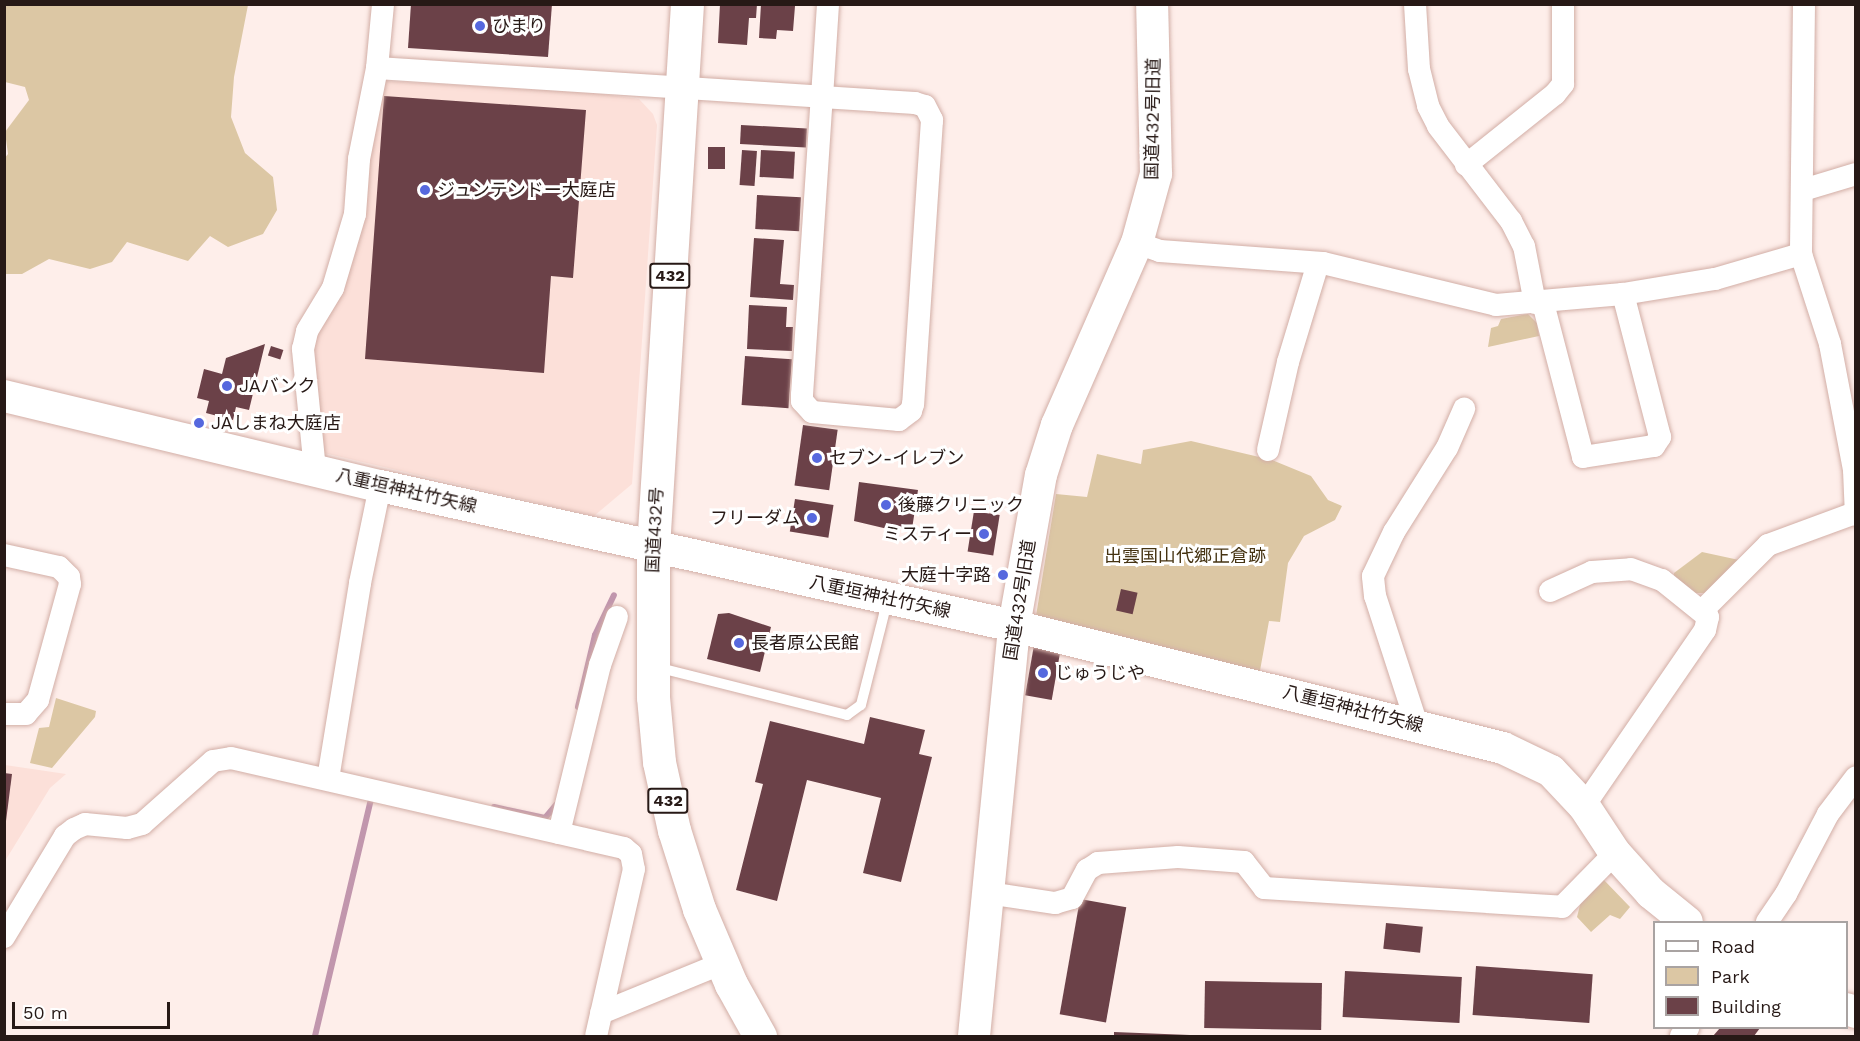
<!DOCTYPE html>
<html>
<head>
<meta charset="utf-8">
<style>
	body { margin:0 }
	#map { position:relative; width:1860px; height:1041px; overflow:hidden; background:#feeeea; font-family:"Work Sans","Noto Sans JP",sans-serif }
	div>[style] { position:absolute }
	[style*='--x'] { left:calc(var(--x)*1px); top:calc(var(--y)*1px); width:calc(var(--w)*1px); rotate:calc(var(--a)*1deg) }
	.built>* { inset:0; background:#fce0d9 }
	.green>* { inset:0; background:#dcc7a4 }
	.stream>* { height:6px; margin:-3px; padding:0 3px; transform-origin:3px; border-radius:3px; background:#c196ad }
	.building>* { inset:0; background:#6b4148; transform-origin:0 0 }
	.roads { filter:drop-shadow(0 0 2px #d2aea6) drop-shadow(0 0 2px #d2aea6) }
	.lane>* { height:10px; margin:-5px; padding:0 5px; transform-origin:5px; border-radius:5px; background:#fff }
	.street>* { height:22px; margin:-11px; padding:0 11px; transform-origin:11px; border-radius:11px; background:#fff }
	.secondary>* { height:32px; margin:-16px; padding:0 16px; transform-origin:16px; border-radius:16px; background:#fff }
	.highway>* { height:33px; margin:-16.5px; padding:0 16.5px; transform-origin:16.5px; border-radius:16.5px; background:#fff }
	.dots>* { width:16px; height:16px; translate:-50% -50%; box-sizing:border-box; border:3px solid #fff; border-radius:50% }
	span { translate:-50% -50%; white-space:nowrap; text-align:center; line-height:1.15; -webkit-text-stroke:6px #fff; paint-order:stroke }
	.shield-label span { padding:2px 4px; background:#fff; border:2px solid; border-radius:4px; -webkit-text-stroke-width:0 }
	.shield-label { font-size:16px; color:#271916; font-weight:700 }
	.poi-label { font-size:18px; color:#271916 }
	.left { translate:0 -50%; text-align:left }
	.right { translate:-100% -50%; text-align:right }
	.street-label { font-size:18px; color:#271916 }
	.park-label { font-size:18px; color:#453312 }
	.frame { position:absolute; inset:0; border:6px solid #271916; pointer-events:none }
	.legend { position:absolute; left:1653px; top:921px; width:195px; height:108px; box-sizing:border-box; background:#fff; border:2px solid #a9a3a2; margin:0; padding:8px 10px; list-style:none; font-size:18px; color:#271916 }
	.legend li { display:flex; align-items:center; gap:12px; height:30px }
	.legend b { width:30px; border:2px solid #a9a3a2 }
	.scale { position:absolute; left:12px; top:1002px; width:158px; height:27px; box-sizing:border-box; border:3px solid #271916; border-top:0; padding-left:8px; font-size:18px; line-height:21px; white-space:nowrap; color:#271916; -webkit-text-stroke:4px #fff; paint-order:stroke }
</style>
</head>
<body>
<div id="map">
	<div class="built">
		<div style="clip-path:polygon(383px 81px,586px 92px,639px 99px,653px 114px,657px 125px,632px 484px,594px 516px,324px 453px,311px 349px,377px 89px)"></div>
		<div style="clip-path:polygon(5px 765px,66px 774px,50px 788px,5px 861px)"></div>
	</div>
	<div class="green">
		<div style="clip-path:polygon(5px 4px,248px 5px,234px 77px,231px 117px,245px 153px,273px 177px,277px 210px,263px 234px,228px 247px,210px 236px,188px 261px,127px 242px,112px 262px,90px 269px,49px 259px,22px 274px,5px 274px,4px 159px,8px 154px,5px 132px,29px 100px,25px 87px,5px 82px)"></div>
		<div style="clip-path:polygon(1528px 314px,1537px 323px,1539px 336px,1488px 347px,1491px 328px,1498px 326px,1501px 319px)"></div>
		<div style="clip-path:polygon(1191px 441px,1272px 460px,1311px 476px,1328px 500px,1342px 506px,1335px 520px,1304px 536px,1288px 563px,1280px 622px,1269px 621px,1259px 676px,1035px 622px,1056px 494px,1087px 497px,1097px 454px,1141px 464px,1143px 450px)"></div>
		<div style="clip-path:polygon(1702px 552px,1739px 560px,1705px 593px,1693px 593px,1674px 581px,1674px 573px)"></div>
		<div style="clip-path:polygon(56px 698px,96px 711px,95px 717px,52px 768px,30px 763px,39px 728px,49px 727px)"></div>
		<div style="clip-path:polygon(1603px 879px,1630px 907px,1620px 919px,1610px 915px,1591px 932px,1577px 917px,1581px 901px)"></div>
	</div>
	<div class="stream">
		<div style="--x:578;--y:707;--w:74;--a:-76.7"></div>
		<div style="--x:595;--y:635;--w:44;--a:-64.6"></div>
		<div style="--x:494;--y:807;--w:52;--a:12.2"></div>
		<div style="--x:545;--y:818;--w:17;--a:-50"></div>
		<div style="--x:315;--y:1036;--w:243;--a:-76.7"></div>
	</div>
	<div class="building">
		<div style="clip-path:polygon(411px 4px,552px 4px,548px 57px,408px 48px)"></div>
		<div style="clip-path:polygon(720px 4px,757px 4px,756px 18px,749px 18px,747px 45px,718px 43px)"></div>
		<div style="clip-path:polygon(761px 4px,795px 6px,793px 31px,777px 30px,776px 39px,759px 38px)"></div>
		<div style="clip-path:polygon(384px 96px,586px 110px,573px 278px,551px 276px,544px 373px,365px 359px)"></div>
		<div style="left:741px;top:125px;width:66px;height:19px;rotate:3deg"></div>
		<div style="left:708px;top:147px;width:17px;height:22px"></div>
		<div style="left:742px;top:150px;width:15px;height:35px;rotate:4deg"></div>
		<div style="left:761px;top:150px;width:34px;height:27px;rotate:3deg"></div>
		<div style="left:757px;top:195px;width:44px;height:34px;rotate:3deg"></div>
		<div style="clip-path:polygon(754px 238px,784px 240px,780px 284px,794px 285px,793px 300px,750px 297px)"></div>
		<div style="clip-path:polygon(749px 305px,787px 307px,786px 327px,793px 327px,792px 351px,747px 349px)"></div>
		<div style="clip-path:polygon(265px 344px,249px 410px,236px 407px,233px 420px,206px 413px,209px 401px,197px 398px,204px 369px,222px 374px,226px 358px)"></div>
		<div style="left:271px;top:346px;width:13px;height:10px;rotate:18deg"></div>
		<div style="left:745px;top:356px;width:47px;height:49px;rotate:4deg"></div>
		<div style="left:803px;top:425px;width:35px;height:61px;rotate:8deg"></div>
		<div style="clip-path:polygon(859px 482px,918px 490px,912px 529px,893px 526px,892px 530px,854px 521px)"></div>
		<div style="left:795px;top:499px;width:39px;height:33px;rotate:9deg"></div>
		<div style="left:974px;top:511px;width:26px;height:41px;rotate:9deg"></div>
		<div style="left:1121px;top:589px;width:17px;height:22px;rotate:13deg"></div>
		<div style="clip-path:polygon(729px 613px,771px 627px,760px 672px,707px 659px,718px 614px)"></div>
		<div style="left:1034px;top:645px;width:27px;height:51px;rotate:10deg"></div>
		<div style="clip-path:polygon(870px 717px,925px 730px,919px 754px,932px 757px,901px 882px,863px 873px,881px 798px,807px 780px,777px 901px,736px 890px,763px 784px,755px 782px,770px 721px,864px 744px)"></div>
		<div style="clip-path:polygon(4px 773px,12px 774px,6px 821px,4px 821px)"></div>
		<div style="left:1080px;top:899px;width:47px;height:117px;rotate:10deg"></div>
		<div style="left:1386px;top:923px;width:37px;height:26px;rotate:6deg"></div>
		<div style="left:1476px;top:966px;width:117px;height:49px;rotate:4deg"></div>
		<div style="left:1345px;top:971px;width:117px;height:46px;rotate:3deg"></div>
		<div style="left:1205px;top:981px;width:117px;height:47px;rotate:1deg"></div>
		<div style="clip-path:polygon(1720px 1028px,1760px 1028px,1754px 1036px,1713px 1036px)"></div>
		<div style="clip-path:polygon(1114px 1032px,1190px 1035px,1190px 1036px,1114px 1036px)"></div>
	</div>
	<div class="roads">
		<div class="lane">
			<div style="--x:656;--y:667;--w:197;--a:14.1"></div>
			<div style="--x:847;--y:715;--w:17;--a:-36"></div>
			<div style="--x:861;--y:705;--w:106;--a:-75.8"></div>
		</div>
		<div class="street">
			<div style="--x:1415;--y:4;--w:65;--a:86.5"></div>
			<div style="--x:1419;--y:69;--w:38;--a:76"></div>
			<div style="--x:1428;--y:106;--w:22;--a:63"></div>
			<div style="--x:1438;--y:126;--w:120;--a:52.5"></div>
			<div style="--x:1511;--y:221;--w:28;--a:63"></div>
			<div style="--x:1524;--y:246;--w:58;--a:79.1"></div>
			<div style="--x:1804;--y:4;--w:250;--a:90.7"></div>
			<div style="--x:1801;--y:254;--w:95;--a:72.1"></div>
			<div style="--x:1830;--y:344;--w:128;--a:79.2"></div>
			<div style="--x:1854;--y:470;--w:45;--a:87.5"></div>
			<div style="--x:377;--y:68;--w:446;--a:3.7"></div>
			<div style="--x:822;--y:97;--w:93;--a:3.7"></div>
			<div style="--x:915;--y:103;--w:10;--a:17"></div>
			<div style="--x:925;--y:106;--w:16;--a:63"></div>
			<div style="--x:932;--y:120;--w:285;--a:93.8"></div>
			<div style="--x:913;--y:404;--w:7;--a:106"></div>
			<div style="--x:911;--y:411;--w:15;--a:143"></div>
			<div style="--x:899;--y:420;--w:87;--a:-174.7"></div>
			<div style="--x:812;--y:412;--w:15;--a:-132"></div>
			<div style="--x:802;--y:401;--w:6;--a:-90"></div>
			<div style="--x:802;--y:395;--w:299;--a:-86.2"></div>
			<div style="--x:822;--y:97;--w:93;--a:-86.3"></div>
			<div style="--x:1466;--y:165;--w:114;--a:-38.6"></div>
			<div style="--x:1555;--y:94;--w:13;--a:-51"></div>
			<div style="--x:1563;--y:84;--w:80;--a:-90"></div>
			<div style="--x:1803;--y:190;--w:55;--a:-16.8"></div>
			<div style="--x:1137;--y:243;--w:24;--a:19"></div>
			<div style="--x:1160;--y:251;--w:163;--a:4.2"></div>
			<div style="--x:1323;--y:263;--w:178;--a:13.6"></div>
			<div style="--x:1496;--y:305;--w:127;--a:-5"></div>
			<div style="--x:1623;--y:294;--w:93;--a:-9.3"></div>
			<div style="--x:1715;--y:279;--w:90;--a:-16.2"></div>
			<div style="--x:1543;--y:303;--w:159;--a:75.4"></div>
			<div style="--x:1583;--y:457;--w:72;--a:-8.8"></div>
			<div style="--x:1654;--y:446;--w:11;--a:-56"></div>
			<div style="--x:1660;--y:437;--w:148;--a:-104.5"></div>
			<div style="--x:1268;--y:450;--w:90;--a:-77.2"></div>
			<div style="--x:1288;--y:362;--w:103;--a:-73.1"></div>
			<div style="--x:315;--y:470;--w:122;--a:-95.7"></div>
			<div style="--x:303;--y:349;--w:18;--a:-77"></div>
			<div style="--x:307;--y:331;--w:50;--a:-58.8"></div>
			<div style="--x:333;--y:288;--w:77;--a:-73.4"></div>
			<div style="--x:355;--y:214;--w:55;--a:-85.8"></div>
			<div style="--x:359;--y:159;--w:93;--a:-78.8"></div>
			<div style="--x:377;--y:68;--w:64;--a:-84.6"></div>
			<div style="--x:4;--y:555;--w:56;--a:12.3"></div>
			<div style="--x:59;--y:567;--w:14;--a:45"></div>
			<div style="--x:69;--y:577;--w:7;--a:82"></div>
			<div style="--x:70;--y:584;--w:120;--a:105.4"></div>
			<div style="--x:38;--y:700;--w:18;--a:131"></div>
			<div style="--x:26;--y:714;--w:22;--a:180"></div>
			<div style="--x:1550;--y:591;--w:46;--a:-24.3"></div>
			<div style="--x:1592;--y:572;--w:39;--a:-4"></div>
			<div style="--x:1631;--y:569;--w:33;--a:20"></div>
			<div style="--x:1662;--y:580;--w:59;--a:38.8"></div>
			<div style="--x:1708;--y:617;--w:13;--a:103"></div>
			<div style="--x:1705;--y:630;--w:214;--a:124.5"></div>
			<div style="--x:1703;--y:610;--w:92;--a:-45"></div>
			<div style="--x:1768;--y:545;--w:93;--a:-20.2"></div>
			<div style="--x:1417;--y:725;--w:136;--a:-108"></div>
			<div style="--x:1375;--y:596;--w:20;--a:-96"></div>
			<div style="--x:1373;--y:576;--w:49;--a:-64.5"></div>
			<div style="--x:1394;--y:532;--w:99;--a:-57.8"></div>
			<div style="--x:1447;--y:448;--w:43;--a:-66.4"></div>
			<div style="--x:328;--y:779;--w:199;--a:-80.7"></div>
			<div style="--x:360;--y:583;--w:99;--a:-78.3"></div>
			<div style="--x:559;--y:833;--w:173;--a:-76.3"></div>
			<div style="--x:600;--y:665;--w:51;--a:-70.5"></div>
			<div style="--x:988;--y:893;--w:68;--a:8.5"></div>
			<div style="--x:1055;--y:903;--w:18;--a:-16"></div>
			<div style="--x:1072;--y:898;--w:32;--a:-62"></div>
			<div style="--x:1087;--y:870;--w:13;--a:-32"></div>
			<div style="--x:1098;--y:863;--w:80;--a:-4.3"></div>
			<div style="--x:1178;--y:857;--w:66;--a:4.3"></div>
			<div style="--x:1244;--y:862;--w:33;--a:52"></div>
			<div style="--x:1264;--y:888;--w:299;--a:3.6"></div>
			<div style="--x:1562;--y:907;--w:76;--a:-45.5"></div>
			<div style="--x:1767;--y:922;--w:34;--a:-56"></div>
			<div style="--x:1786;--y:894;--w:90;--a:-62.3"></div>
			<div style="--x:1828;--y:814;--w:46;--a:-52.9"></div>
			<div style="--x:4;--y:937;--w:118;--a:-58.9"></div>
			<div style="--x:65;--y:836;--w:11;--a:-38"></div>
			<div style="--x:74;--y:829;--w:12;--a:-24"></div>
			<div style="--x:85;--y:824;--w:42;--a:5.4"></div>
			<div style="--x:127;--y:828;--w:16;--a:-15"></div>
			<div style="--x:142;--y:824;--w:95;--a:-41.6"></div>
			<div style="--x:213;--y:761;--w:18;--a:-9"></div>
			<div style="--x:231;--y:758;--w:403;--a:12.9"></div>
			<div style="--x:624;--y:848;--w:9;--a:41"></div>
			<div style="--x:631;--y:854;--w:15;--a:79"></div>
			<div style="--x:634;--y:869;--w:171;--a:102.8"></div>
			<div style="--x:601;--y:1013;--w:132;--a:-22.3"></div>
			<div style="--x:1681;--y:1036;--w:11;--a:-49"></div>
		</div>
		<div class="secondary">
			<div style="--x:4;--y:396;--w:387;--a:13.5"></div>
			<div style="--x:380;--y:486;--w:649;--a:12.45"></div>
			<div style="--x:1014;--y:626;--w:504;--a:14.01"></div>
			<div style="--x:1503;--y:748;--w:53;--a:25.6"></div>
			<div style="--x:1551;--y:771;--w:48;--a:46.7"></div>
			<div style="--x:1584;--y:806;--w:56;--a:56.6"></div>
			<div style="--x:1615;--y:853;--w:54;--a:48"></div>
			<div style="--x:1651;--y:893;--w:46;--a:38.9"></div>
			<div style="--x:1846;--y:1009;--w:10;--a:17"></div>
			<div style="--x:974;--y:1036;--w:412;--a:-84.4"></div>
			<div style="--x:1014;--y:626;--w:153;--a:-79.9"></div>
			<div style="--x:1041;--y:475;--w:52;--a:-72.3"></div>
			<div style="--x:1057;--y:425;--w:199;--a:-66.3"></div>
			<div style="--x:1137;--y:243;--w:72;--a:-74.6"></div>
			<div style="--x:1156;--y:174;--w:170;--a:-91.3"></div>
		</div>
		<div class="highway">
			<div style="--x:687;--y:4;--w:544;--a:93.58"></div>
			<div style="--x:653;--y:547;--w:150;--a:90"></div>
			<div style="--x:653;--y:697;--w:65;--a:84.7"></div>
			<div style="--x:659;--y:762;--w:70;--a:77.6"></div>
			<div style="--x:674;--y:830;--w:83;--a:72.4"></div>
			<div style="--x:699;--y:909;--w:82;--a:66.9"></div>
			<div style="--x:731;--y:984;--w:60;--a:60.9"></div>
		</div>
	</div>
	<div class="dots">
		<div style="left:480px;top:26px;background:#5668de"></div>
		<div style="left:425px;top:190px;background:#5668de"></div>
		<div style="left:227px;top:386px;background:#5668de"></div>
		<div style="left:199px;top:423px;background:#5668de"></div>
		<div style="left:817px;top:458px;background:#5668de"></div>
		<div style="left:886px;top:505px;background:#5668de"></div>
		<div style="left:812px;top:518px;background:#5668de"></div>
		<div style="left:984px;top:534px;background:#5668de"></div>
		<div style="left:1003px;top:575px;background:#5668de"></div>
		<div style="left:739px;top:643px;background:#5668de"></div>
		<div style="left:1043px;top:673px;background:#5668de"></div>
	</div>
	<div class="shield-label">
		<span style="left:670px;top:276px">432</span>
		<span style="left:668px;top:801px">432</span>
	</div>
	<div class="poi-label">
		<span class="left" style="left:492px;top:26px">ひまり</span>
		<span class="left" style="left:437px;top:190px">ジュンテンドー大庭店</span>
		<span class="left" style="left:239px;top:386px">JAバンク</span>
		<span class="left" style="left:211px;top:423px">JAしまね大庭店</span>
		<span class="left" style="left:829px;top:458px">セブン-イレブン</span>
		<span class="left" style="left:898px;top:505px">後藤クリニック</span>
		<span class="right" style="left:800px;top:518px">フリーダム</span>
		<span class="right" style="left:972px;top:534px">ミスティー</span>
		<span class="right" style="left:991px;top:575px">大庭十字路</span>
		<span class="left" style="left:751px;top:643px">長者原公民館</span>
		<span class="left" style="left:1055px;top:673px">じゅうじや</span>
	</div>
	<div class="street-label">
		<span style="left:1153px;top:119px;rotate:-89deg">国道432号旧道</span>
		<span style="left:406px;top:491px;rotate:13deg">八重垣神社竹矢線</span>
		<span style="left:655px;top:530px;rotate:-87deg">国道432号</span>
		<span style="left:880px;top:597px;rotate:12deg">八重垣神社竹矢線</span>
		<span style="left:1020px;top:600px;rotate:-81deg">国道432号旧道</span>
		<span style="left:1353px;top:709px;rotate:14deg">八重垣神社竹矢線</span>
	</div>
	<div class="park-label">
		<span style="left:1185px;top:556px">出雲国山代郷正倉跡</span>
	</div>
	<div class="frame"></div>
	<ul class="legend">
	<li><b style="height:8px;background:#fff"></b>Road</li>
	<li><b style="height:16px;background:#dcc7a4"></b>Park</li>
	<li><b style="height:16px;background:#6b4148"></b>Building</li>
	</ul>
	<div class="scale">50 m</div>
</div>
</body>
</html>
